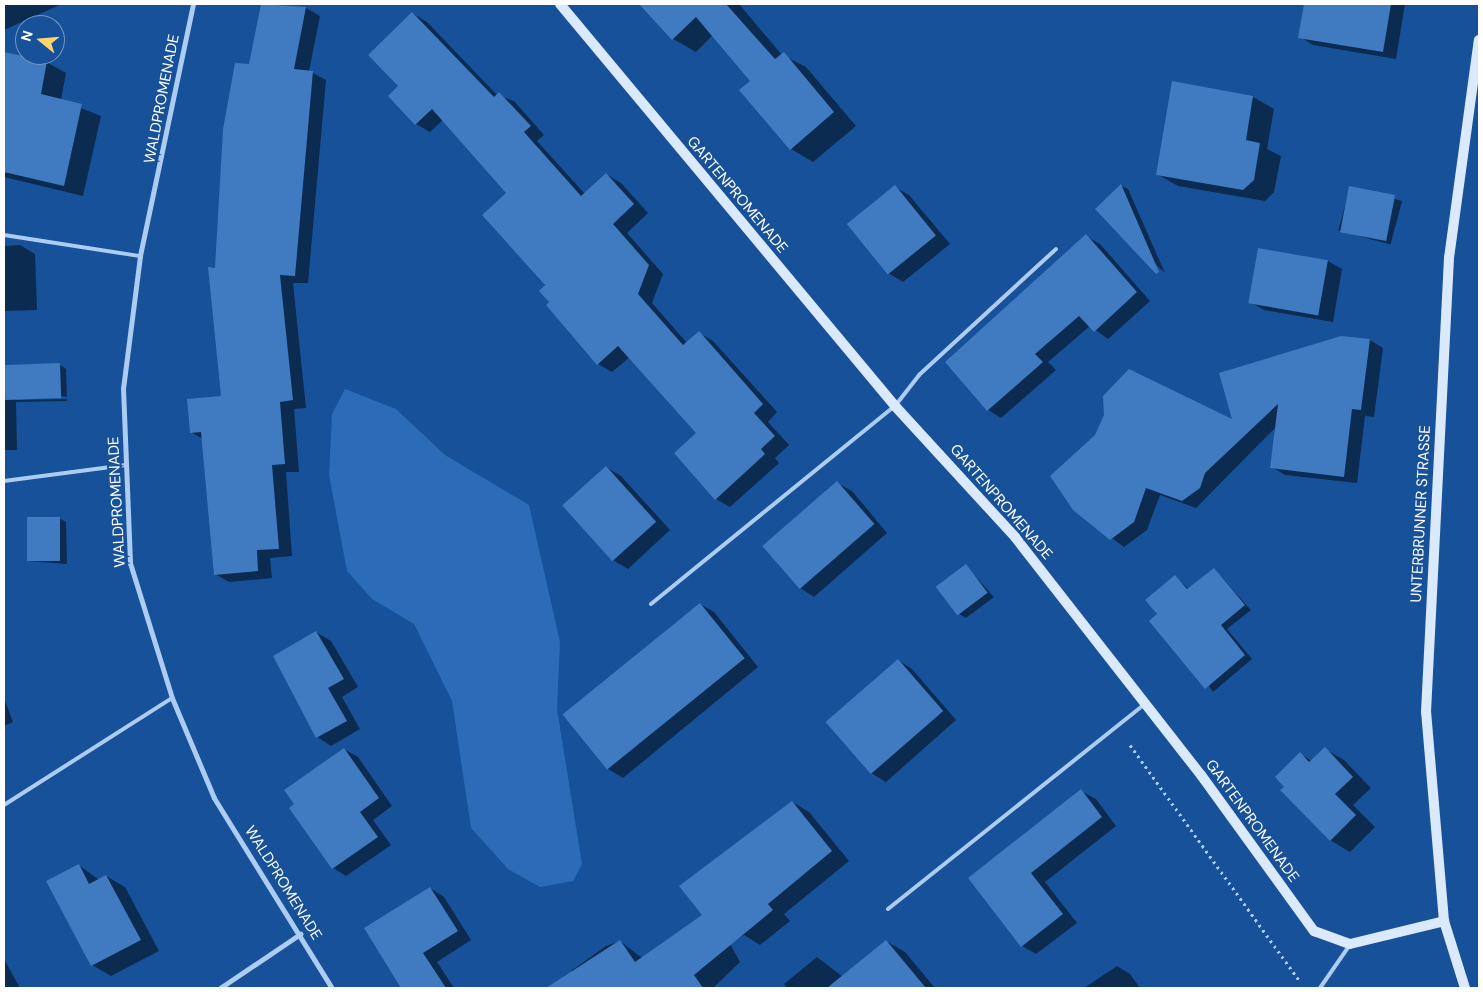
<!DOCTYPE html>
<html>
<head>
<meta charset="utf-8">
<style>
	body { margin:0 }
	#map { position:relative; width:1483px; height:992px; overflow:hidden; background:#175199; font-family:"DM Sans",sans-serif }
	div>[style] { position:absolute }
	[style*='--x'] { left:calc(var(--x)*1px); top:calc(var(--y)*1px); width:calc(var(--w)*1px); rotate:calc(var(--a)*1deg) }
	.green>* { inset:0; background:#2b6bb7 }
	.shadow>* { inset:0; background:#0007; transform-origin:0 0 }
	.building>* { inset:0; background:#407ac0; transform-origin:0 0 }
	.path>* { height:3px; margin-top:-1.5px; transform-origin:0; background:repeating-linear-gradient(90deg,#acccf2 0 2.5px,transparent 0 6.5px) }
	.lane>* { height:4px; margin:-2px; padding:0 2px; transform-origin:2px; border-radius:2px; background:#acccf2 }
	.street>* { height:5px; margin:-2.5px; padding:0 2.5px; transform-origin:2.5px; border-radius:2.5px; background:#acccf2 }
	.secondary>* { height:10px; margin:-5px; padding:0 5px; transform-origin:5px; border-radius:5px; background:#dbe9fc }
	span { translate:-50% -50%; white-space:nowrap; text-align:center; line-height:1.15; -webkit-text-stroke:4px #175199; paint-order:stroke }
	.street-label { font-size:15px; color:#fff }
	.frame { position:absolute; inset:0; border:5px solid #fff; pointer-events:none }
	.north { position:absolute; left:15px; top:15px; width:50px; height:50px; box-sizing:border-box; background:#175199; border:1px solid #7497c2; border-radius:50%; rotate:287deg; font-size:14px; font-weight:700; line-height:20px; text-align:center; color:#fff }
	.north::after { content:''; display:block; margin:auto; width:18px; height:22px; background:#ffd46c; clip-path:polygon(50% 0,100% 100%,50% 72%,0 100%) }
</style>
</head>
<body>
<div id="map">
	<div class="green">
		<div style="clip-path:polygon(345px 389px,396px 409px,445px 455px,529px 505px,560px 642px,557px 709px,582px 864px,573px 881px,540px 887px,508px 869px,471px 828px,452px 701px,414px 624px,372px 599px,347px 571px,329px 475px,332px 414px)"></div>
	</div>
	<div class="shadow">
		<div style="clip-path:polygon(4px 4px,62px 4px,4px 30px)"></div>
		<div style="clip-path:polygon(262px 4px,306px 8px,320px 16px,309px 71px,326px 80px,308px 283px,293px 283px,306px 408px,294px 409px,299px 472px,286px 472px,292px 556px,270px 558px,272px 578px,229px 582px,215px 574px,203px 439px,191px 432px,222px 397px,217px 269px)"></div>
		<div style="clip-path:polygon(641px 4px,739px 4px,782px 55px,806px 67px,856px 126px,813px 162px,791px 149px,752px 81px,713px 35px,696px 52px,673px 39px)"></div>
		<div style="clip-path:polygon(1305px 4px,1405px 4px,1396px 59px,1313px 45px,1300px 37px)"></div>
		<div style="clip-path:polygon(412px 13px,427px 22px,497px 95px,514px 101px,544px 135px,537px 141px,585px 194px,606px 174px,621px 183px,648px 213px,627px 233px,663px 274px,652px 303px,687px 343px,699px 333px,713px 341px,777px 412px,768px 422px,789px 445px,775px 458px,779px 463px,730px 507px,716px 499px,697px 433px,630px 357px,612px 372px,598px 364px,551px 302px,508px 193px,443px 120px,430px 132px,416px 124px,400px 86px)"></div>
		<div style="clip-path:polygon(4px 53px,46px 62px,66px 73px,61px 100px,101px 116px,83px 196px,4px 177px)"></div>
		<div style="clip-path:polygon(1253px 97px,1274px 109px,1267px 149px,1281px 156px,1274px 192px,1265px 201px,1178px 186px,1157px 174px)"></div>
		<div style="clip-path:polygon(1122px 186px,1128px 189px,1165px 273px,1097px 209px)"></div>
		<div style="clip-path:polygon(895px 187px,909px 195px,950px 244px,903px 282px,888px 273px)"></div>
		<div style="left:1350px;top:187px;width:54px;height:45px;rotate:15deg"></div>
		<div style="clip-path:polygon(1086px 236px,1100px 244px,1150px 301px,1108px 339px,1090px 326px,1048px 362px,1056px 370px,1001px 418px,988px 410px)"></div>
		<div style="clip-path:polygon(20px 245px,35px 254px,37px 310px,4px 311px,4px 246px)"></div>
		<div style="clip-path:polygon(1328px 261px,1342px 269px,1333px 322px,1264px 310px,1250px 302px)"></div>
		<div style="clip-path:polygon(1370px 340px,1383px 348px,1374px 417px,1365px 416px,1357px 483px,1285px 475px,1272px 467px,1277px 426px,1196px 508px,1160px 495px,1147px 530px,1124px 547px,1074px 510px)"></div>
		<div style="clip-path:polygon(evenodd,59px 364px,66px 369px,67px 401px,16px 402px,17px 450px,4px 450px,4px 365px,59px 364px,67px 396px,67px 399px,16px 400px,16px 397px,67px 396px)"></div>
		<div style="clip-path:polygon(606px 467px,621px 476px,670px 530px,628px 569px,613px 560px,564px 506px)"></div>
		<div style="clip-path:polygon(837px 483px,852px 491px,887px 533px,814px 597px,800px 588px)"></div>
		<div style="clip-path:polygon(59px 518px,66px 522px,67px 564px,29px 561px)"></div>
		<div style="clip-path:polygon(966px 566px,994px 597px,966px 618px,959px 614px)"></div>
		<div style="clip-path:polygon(1214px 569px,1251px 610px,1227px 629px,1252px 659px,1213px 692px,1159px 615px,1175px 577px,1189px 589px)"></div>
		<div style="clip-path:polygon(700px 604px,714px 612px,758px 667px,623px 778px,608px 769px)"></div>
		<div style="clip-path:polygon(316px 632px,331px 641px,358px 687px,342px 697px,360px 729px,331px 746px,317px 737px)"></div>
		<div style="clip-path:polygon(898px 660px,912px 669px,956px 720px,886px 782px,871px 773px,827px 722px)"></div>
		<div style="clip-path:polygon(4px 698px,13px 722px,4px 726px)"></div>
		<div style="clip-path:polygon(344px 749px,358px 757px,392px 806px,373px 820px,391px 845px,346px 876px,333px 868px,291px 808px)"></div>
		<div style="clip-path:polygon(1325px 749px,1344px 760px,1371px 788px,1353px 805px,1375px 827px,1350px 852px,1330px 840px,1300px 754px,1312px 761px)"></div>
		<div style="clip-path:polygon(1081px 791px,1096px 799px,1116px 826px,1045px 882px,1077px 923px,1036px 954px,1022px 946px,969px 878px)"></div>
		<div style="clip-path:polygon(792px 802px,809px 812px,849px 861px,784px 914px,790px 921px,760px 945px,744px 935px,734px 941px,726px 936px,740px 962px,713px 988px,572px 988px,579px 983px,571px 971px,606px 946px,620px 941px,642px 958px,704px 915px)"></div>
		<div style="clip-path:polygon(79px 865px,99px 880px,106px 876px,125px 887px,159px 951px,111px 976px,92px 965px)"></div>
		<div style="clip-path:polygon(430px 888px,444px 897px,471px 940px,437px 962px,454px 988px,403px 988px,366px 929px)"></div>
		<div style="clip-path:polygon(886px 941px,905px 952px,935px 988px,787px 988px,784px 984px,817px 957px,843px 977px)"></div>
		<div style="clip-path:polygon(4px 959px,20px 988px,4px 988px)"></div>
		<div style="clip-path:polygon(1117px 966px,1130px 974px,1140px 988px,1084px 988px)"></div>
	</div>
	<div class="building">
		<div style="clip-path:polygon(261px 4px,306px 7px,294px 69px,313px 71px,295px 276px,280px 275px,293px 400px,280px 402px,285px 464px,272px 465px,279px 549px,257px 550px,258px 571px,214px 575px,201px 432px,190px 433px,187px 399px,221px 396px,208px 267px,215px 268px,223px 129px,235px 63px,249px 64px)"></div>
		<div style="clip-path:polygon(639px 4px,726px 4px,775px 59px,784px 52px,834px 112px,790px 150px,739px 90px,750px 81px,696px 17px,672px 40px)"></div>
		<div style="clip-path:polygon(1304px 4px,1391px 4px,1383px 52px,1298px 38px)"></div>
		<div style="clip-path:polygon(412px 12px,494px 97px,499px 92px,531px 126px,524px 132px,581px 196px,606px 173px,634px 204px,613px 224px,649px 265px,638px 294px,683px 345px,699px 331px,763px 404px,754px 413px,775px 436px,761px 449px,765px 454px,715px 500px,674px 453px,696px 433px,618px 346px,597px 365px,546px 305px,549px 302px,539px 291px,545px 285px,482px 215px,506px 193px,432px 109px,415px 125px,388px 96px,398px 86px,368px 55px)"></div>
		<div style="clip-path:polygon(4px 52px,47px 61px,41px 94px,82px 104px,64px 186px,4px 172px)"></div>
		<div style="clip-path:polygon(1172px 81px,1253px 96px,1246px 140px,1260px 143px,1254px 180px,1243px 190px,1156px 175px)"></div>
		<div style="clip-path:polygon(1121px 184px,1159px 272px,1156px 274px,1095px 209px)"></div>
		<div style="left:895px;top:185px;width:65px;height:62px;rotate:51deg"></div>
		<div style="left:1349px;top:186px;width:47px;height:47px;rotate:11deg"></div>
		<div style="clip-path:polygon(1086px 234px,1137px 292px,1094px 332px,1079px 316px,1035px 354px,1043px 362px,987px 411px,945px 362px)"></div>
		<div style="left:1258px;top:248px;width:71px;height:56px;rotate:10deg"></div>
		<div style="clip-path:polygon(1341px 336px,1370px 339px,1361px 410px,1352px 409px,1344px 477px,1270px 468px,1278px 404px,1205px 473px,1200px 488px,1182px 501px,1146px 488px,1134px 522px,1110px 540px,1073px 510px,1050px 476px,1095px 435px,1104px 415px,1103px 396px,1129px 369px,1232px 419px,1219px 373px)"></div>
		<div style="left:60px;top:363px;width:35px;height:56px;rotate:88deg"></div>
		<div style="left:606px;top:466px;width:75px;height:59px;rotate:48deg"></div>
		<div style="left:837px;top:481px;width:57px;height:99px;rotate:49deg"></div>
		<div style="left:27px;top:517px;width:33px;height:44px"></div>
		<div style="left:966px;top:564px;width:36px;height:38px;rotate:53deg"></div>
		<div style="clip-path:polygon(1214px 568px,1245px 605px,1221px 625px,1245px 655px,1205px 689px,1149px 621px,1157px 614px,1145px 600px,1175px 575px,1187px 589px)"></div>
		<div style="left:700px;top:603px;width:71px;height:177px;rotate:51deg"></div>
		<div style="clip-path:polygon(316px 631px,344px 679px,328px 688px,347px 721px,316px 738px,273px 656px)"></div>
		<div style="left:898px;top:659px;width:69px;height:96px;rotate:49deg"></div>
		<div style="clip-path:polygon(1325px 747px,1353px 777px,1335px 794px,1356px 815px,1330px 841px,1280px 790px,1284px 787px,1275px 777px,1300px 752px,1309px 762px)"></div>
		<div style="clip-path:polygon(344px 748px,379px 798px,360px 812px,378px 837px,332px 869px,289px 808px,294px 804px,284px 790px)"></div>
		<div style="clip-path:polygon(1081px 789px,1102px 817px,1031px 873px,1063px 914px,1021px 947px,968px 878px)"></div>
		<div style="clip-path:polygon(792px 801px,832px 851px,768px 904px,773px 910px,694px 975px,703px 988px,546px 988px,620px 940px,635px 962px,702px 915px,679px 886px)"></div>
		<div style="clip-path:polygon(79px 864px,89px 884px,106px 875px,141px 940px,91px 966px,46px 881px)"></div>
		<div style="clip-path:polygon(430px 887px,458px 931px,423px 953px,446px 988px,401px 988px,364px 928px)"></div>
		<div style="clip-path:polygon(886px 940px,926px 988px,827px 988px)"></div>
	</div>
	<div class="path">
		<div style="--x:1130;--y:745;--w:289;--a:54.3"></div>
	</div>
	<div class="lane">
		<div style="--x:4;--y:235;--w:138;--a:8.8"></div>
		<div style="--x:4;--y:481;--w:123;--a:-7.5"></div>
		<div style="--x:651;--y:604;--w:314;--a:-39.1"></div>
		<div style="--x:895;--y:406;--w:39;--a:-52"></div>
		<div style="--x:919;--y:375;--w:186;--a:-42.6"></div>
		<div style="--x:4;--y:805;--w:199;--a:-32.5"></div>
		<div style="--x:888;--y:909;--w:327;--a:-38.6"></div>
		<div style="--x:1320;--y:988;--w:51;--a:-55.4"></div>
	</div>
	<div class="street">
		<div style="--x:193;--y:4;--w:258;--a:101.9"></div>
		<div style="--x:140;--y:256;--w:133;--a:97.3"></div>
		<div style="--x:123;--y:388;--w:175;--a:87.7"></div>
		<div style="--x:130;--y:563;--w:141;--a:72.7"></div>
		<div style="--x:172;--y:698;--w:108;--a:67.2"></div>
		<div style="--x:214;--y:798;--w:224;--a:58.2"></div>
		<div style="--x:220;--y:988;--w:97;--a:-34"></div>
	</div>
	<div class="secondary">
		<div style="--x:560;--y:4;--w:523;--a:50.19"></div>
		<div style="--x:895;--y:406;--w:178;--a:47.5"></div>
		<div style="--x:1015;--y:537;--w:302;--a:52"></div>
		<div style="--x:1201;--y:775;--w:193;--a:54.1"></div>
		<div style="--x:1314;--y:931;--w:38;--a:20"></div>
		<div style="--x:1350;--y:944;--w:97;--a:-13.7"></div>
		<div style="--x:1465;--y:988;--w:70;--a:-107.4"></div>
		<div style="--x:1444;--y:921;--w:210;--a:-94.9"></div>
		<div style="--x:1426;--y:712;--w:455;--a:-87.1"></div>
		<div style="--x:1449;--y:258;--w:220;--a:-82.2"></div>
	</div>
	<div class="street-label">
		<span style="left:162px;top:99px;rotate:-79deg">WALDPROMENADE</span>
		<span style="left:737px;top:195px;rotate:50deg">GARTENPROMENADE</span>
		<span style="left:117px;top:502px;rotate:-93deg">WALDPROMENADE</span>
		<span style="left:1001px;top:502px;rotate:49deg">GARTENPROMENADE</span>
		<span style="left:1421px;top:514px;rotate:-87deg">UNTERBRUNNER STRASSE</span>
		<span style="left:1252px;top:821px;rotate:54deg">GARTENPROMENADE</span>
		<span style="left:283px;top:883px;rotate:58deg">WALDPROMENADE</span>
	</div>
	<div class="frame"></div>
	<div class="north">N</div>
</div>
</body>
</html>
